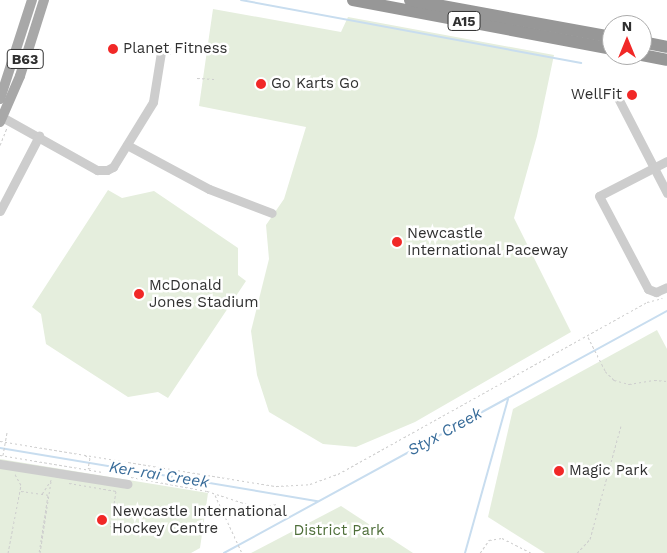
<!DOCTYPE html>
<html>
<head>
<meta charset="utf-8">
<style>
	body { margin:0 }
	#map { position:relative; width:667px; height:553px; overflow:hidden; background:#fff; font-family:"Work Sans",sans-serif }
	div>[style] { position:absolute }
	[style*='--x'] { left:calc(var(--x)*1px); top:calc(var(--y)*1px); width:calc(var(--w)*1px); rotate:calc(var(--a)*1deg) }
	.green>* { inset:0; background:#e5eedd }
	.stream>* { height:2px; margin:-1px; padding:0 1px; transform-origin:1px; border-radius:1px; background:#c8ddef }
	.path>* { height:1px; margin-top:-0.5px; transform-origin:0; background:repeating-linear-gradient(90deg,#cdcdcd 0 2.5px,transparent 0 5px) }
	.minor>* { height:9px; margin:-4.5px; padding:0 4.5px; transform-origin:4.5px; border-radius:4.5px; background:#cdcdcd }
	.major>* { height:10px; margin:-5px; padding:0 5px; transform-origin:5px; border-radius:5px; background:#a8a8a8 }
	.highway>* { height:12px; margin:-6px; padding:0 6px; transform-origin:6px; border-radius:6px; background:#979797 }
	.dots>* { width:14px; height:14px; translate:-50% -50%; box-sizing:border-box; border:2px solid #fff; border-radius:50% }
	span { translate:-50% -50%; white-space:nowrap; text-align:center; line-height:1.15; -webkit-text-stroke:5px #fff; paint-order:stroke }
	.shield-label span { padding:1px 4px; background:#fff; border:1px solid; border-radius:4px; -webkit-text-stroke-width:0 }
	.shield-label { font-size:14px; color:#303030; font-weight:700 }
	.poi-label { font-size:15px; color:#303030 }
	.left { translate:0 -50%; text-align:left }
	.right { translate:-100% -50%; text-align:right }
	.park-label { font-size:15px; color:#4f6f3a }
	.water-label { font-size:16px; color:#376b99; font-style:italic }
	.north { position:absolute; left:602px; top:15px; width:50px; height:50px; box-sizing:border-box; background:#fff; border:1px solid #acacac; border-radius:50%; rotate:0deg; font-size:14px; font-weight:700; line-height:20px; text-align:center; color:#303030 }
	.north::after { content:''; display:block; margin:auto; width:18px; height:22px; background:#f12827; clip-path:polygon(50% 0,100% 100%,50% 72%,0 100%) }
</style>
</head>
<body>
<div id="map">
	<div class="green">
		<div style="clip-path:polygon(213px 9px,341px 32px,348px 17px,554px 55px,537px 136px,514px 218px,571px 332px,415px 422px,356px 447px,323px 444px,269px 412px,257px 375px,251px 331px,269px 259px,266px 225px,284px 199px,306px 127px,199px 106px)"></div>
		<div style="clip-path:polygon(108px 190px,122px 198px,154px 191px,238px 248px,238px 275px,246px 281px,168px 398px,158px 392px,128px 397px,46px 344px,41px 314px,32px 307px)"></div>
		<div style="clip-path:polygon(657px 330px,667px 349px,667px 553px,545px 553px,488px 517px,513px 409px)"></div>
		<div style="clip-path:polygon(0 459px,208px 493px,200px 548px,191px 553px,0 553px)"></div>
		<div style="clip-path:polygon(341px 506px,413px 553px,251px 553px)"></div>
	</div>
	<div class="stream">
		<div style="--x:241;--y:0;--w:346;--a:10.5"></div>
		<div style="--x:0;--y:448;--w:322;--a:9.5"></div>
		<div style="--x:224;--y:553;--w:505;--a:-28.65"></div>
		<div style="--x:465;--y:553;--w:160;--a:-74.4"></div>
	</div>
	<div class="path">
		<div style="--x:170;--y:54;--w:9;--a:-84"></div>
		<div style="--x:197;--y:78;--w:17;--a:3"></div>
		<div style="--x:0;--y:145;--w:18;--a:-68"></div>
		<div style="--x:588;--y:337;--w:38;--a:63"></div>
		<div style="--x:605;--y:371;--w:13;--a:45"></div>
		<div style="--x:614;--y:380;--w:16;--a:15"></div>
		<div style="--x:629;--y:384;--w:25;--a:-9"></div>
		<div style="--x:654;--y:380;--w:13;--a:4"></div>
		<div style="--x:0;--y:441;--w:280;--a:9.3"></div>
		<div style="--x:276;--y:486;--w:34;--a:-3"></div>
		<div style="--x:310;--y:484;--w:30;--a:-20"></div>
		<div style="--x:338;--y:474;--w:354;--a:-29.1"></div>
		<div style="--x:647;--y:302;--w:16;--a:-14"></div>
		<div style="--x:0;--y:455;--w:104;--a:9.4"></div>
		<div style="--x:3;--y:455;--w:23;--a:-80"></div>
		<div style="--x:85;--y:455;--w:6;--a:31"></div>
		<div style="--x:90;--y:458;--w:10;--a:101"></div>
		<div style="--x:88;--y:468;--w:4;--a:14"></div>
		<div style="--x:131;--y:477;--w:77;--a:10.4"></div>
		<div style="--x:207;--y:491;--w:55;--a:18.1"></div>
		<div style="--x:259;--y:508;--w:18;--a:-13"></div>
		<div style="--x:69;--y:483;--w:48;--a:9.7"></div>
		<div style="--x:116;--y:491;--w:36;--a:99"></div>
		<div style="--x:21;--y:491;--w:27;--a:8"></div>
		<div style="--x:48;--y:495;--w:59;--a:98.8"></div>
		<div style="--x:42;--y:494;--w:17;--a:-57"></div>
		<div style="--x:215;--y:495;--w:64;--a:65"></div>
		<div style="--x:8;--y:553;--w:69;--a:-79.2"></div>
		<div style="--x:21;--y:485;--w:13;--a:-119"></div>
		<div style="--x:40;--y:553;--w:73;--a:-81.3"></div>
		<div style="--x:480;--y:553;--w:16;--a:-55"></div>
		<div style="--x:489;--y:540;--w:13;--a:-9"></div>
		<div style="--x:502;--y:538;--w:33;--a:27"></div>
		<div style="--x:577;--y:553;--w:19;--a:-47"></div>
		<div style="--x:590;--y:539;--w:117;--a:-74.7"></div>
	</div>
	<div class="minor">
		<div style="--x:618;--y:98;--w:107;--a:62.7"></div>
		<div style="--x:2;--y:117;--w:109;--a:29.2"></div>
		<div style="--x:97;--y:170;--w:10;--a:0"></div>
		<div style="--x:107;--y:170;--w:7;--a:-27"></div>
		<div style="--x:113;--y:167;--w:76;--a:-58.4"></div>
		<div style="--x:153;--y:102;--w:51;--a:-80.9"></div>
		<div style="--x:127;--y:145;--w:93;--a:28.2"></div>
		<div style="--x:209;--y:189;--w:67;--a:20.9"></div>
		<div style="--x:667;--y:161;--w:76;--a:152.8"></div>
		<div style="--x:599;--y:196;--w:105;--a:62.2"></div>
		<div style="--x:648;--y:289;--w:9;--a:21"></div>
		<div style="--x:656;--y:292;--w:12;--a:-24"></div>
		<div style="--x:0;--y:211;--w:85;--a:-62.5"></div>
		<div style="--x:0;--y:464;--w:129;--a:8.9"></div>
	</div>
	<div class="major">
		<div style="--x:0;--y:99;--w:104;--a:-72.1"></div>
		<div style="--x:0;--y:122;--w:50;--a:-66.5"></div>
		<div style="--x:20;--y:76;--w:80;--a:-72.5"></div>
	</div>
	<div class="highway">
		<div style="--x:353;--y:0;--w:264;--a:10.7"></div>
		<div style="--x:410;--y:0;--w:205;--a:10.4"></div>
		<div style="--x:642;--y:42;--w:25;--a:11"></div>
		<div style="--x:642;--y:55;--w:25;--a:11"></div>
	</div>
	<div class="dots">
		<div style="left:113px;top:49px;background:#f12827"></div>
		<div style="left:261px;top:84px;background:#f12827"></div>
		<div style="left:632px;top:95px;background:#f12827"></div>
		<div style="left:397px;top:242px;background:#f12827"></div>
		<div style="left:139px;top:294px;background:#f12827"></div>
		<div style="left:559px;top:471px;background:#f12827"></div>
		<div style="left:102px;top:520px;background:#f12827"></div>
	</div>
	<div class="shield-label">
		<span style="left:464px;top:21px">A15</span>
		<span style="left:25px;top:59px">B63</span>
	</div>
	<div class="poi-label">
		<span class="left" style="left:123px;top:49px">Planet Fitness</span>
		<span class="left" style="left:271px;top:84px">Go Karts Go</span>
		<span class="right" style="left:622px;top:95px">WellFit</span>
		<span class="left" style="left:407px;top:242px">Newcastle<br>International Paceway</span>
		<span class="left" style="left:149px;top:294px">McDonald<br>Jones Stadium</span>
		<span class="left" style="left:569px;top:471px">Magic Park</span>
		<span class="left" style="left:112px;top:520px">Newcastle International<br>Hockey Centre</span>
	</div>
	<div class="park-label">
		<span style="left:339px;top:531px">District Park</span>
	</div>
	<div class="water-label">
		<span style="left:445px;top:432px;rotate:-29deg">Styx Creek</span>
		<span style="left:159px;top:475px;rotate:9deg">Ker-rai Creek</span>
	</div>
	<div class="north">N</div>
</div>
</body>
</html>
